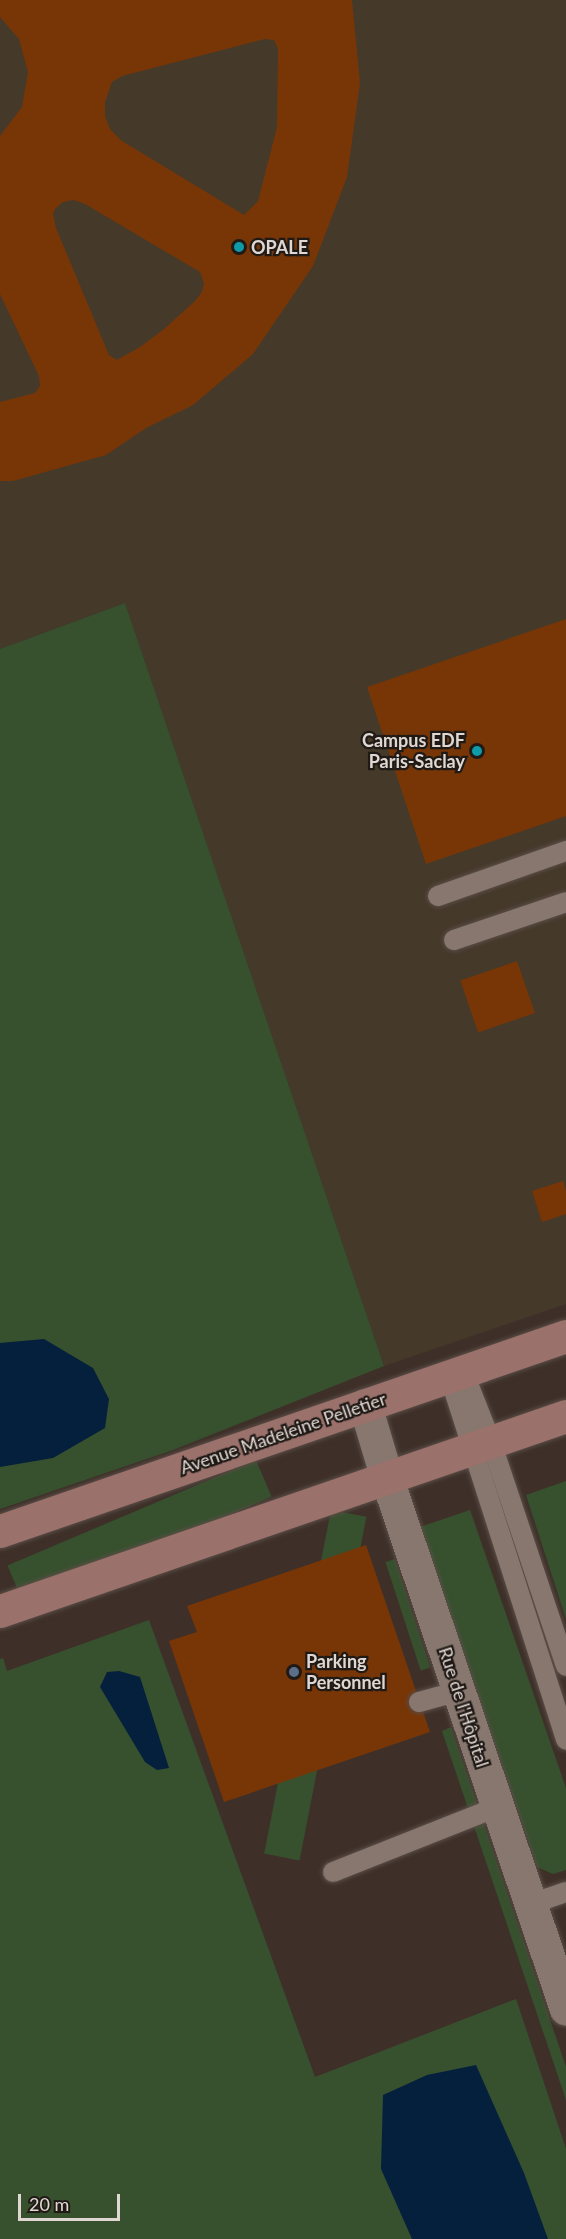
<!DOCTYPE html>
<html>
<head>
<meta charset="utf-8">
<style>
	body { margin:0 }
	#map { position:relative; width:566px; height:2239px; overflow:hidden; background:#3e3029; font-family:Lato,sans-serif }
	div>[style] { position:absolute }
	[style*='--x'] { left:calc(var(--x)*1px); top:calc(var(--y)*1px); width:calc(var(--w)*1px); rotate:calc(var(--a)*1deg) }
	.commercial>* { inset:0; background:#45392a }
	.green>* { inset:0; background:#37512e; transform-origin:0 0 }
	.water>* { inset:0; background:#04203d }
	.building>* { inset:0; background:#783607; transform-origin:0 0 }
	.roads { filter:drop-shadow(0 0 2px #5a4d47) drop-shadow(0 0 2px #5a4d47) }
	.lane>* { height:20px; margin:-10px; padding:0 10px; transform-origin:10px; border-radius:10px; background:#87776e }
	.street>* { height:33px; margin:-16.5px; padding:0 16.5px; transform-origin:16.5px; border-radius:16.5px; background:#87776e }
	.secondary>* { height:33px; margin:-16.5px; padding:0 16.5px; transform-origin:16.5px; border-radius:16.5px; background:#9b716b }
	.dots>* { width:16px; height:16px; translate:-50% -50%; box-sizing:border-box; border:3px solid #201a16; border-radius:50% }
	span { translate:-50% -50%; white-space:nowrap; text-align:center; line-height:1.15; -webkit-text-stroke:4.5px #201a16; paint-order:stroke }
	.poi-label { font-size:18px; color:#e1d7d2; font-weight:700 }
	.left { translate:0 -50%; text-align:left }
	.right { translate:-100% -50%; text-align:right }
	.street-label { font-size:18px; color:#e1d7d2 }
	.scale { position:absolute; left:18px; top:2194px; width:102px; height:27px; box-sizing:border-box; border:3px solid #e1d7d2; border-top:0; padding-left:8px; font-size:18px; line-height:21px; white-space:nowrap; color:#e1d7d2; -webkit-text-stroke:4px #201a16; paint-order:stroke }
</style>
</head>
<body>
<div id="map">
	<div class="commercial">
		<div style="clip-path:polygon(0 0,566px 0,566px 1304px,384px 1366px,125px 603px,0 649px)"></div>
	</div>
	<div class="green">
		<div style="clip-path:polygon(125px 603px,384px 1366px,173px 1450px,0 1509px,0 649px)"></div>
		<div style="left:256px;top:1460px;width:40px;height:270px;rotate:67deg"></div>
		<div style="clip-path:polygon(566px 1481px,566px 1619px,526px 1495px)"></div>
		<div style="left:331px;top:1510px;width:36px;height:350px;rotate:11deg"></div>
		<div style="clip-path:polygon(470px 1510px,566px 1788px,566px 1870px,553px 1874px,537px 1867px,420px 1527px)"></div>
		<div style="left:395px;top:1559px;width:114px;height:10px;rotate:72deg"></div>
		<div style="clip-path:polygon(149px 1620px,315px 2077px,516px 1999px,566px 2149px,566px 2239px,0 2239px,0 1659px,3px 1658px,7px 1671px)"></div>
		<div style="clip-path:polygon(451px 1727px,566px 2067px,566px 2100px,442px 1731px)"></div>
	</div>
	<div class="water">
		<div style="clip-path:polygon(44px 1339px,93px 1368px,109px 1399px,105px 1428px,53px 1458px,0 1467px,0 1343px)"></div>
		<div style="clip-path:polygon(119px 1671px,140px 1677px,169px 1768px,157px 1770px,145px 1762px,100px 1687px,107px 1672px)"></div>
		<div style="clip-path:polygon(476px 2065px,524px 2173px,548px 2239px,412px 2239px,381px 2169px,383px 2095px,427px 2075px)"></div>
	</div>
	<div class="building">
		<div style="clip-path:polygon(evenodd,0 0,352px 0,360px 83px,347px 177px,313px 266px,253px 354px,193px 405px,146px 428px,106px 455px,13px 481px,0 481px,0 402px,35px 393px,40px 386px,39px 376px,0 294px,0 136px,22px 107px,28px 72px,19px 39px,0 17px,0 0,265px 39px,274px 40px,278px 49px,277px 127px,258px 201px,244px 215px,122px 141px,110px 129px,105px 116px,105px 102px,112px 82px,122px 76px,265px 39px,0 0,74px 200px,85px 204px,200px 272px,204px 284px,202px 292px,195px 301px,164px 329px,140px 347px,117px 360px,109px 355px,56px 228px,53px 214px,55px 209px,63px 202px,74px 200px)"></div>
		<div style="clip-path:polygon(566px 619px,566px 816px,426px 864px,367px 687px)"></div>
		<div style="left:517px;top:961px;width:55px;height:60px;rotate:71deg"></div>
		<div style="clip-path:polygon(563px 1181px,566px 1191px,566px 1214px,542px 1222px,532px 1191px)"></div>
		<div style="clip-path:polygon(366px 1545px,430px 1732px,224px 1802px,169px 1641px,197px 1632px,187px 1606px)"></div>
	</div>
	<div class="roads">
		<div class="lane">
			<div style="--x:438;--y:896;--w:136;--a:-19.4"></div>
			<div style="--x:454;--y:940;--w:118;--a:-18.7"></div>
			<div style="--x:463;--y:1371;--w:76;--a:68.5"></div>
			<div style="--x:491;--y:1442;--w:236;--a:71.5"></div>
			<div style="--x:449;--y:1375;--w:383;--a:72.2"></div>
			<div style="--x:419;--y:1702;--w:41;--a:-15.4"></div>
			<div style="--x:333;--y:1872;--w:176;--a:-21.6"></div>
			<div style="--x:531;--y:1904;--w:37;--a:-19"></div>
		</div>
		<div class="street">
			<div style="--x:365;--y:1405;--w:77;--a:73.4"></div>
			<div style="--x:387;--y:1479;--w:559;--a:71.34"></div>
		</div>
		<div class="secondary">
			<div style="--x:0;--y:1531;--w:599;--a:-19.01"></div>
			<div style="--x:0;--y:1611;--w:599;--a:-19.01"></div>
		</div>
	</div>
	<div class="dots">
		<div style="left:239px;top:247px;background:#0f9aa8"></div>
		<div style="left:477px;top:751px;background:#0f9aa8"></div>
		<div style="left:294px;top:1672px;background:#5c6f8a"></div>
	</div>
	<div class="poi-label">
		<span class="left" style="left:251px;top:247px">OPALE</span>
		<span class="right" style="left:465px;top:751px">Campus EDF<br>Paris-Saclay</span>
		<span class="left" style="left:306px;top:1672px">Parking<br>Personnel</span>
	</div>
	<div class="street-label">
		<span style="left:283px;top:1433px;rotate:-19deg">Avenue Madeleine Pelletier</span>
		<span style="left:464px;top:1707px;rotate:72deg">Rue de l'Hôpital</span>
	</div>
	<div class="scale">20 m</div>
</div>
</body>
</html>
